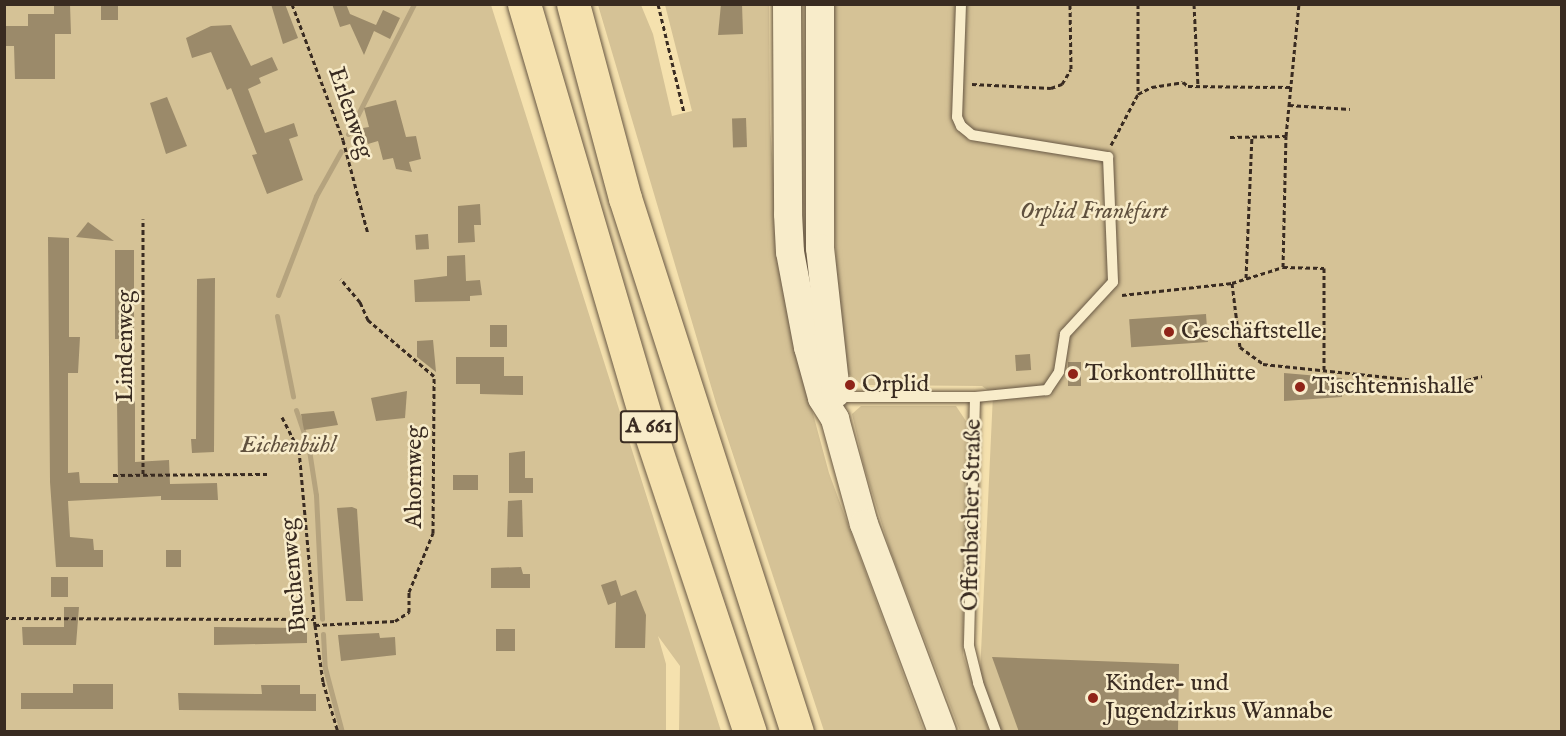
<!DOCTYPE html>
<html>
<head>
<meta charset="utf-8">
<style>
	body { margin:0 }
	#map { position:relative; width:1566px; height:736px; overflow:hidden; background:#f5e1ae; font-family:"IM FELL English",serif }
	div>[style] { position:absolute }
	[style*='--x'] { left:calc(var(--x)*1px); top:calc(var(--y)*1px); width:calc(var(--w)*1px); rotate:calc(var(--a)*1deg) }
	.green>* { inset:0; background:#d5c296 }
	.stream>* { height:5px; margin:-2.5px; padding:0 2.5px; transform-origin:2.5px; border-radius:2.5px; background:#b5a37e }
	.building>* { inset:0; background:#9b8a6a; transform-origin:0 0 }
	.path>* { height:3px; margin-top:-1.5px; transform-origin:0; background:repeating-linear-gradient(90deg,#392b21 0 4.5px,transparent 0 7.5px) }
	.roads { filter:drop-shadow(0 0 2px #685844) drop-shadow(0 0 2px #685844) }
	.lane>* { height:10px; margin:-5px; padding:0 5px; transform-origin:5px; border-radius:5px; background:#f8ecca }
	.secondary>* { height:28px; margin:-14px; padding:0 14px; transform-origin:14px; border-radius:14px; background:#f8ecca }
	.highway>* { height:33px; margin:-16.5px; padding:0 16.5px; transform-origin:16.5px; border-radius:16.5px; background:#f5e1ae }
	.dots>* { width:16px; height:16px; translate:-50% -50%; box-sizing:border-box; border:3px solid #f8ecca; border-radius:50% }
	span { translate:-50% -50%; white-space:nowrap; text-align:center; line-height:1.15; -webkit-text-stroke:5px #f8ecca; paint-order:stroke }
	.shield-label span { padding:2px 4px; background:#f8ecca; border:2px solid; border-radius:4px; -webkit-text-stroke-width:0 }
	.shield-label { font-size:22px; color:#392b21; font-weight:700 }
	.street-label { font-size:24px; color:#392b21 }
	.park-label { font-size:24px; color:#60513e; font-style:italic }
	.poi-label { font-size:24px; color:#392b21 }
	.left { translate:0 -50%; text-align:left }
	.frame { position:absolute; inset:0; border:6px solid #392b21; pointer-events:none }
</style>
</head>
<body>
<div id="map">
	<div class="green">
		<div style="clip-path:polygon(4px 5px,491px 5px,721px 731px,679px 731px,680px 666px,658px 636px,666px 664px,666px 731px,5px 731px)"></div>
		<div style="clip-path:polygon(598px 5px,641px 5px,653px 34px,672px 116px,692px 111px,665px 5px,769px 5px,770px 124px,777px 228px,798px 358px,829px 473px,924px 731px,824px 731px,716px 403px)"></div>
		<div style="clip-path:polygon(834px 5px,1561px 5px,1561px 731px,1000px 731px,980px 674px,993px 394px,982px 386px,862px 385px,846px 372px,837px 294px,832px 147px)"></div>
		<div style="clip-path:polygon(861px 406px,956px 406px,966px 421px,963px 655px,989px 731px,960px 731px,889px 547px,864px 466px,852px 414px)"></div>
	</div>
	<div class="stream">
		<div style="--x:348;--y:134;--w:146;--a:-63.1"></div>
		<div style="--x:278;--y:295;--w:106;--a:-69"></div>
		<div style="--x:316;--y:196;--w:51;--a:-60.9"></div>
		<div style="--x:277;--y:316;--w:82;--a:78.7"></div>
		<div style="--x:296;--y:410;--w:31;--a:71"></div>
		<div style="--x:309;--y:450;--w:46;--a:81.2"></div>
		<div style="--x:316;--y:495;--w:124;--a:87.2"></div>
		<div style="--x:323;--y:634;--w:34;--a:87"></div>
		<div style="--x:325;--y:668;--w:66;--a:75.1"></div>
	</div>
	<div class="building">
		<div style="clip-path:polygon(54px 4px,70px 4px,71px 34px,55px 34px,55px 79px,15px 79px,14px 46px,4px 46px,4px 26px,28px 26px,28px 14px,54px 14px)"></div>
		<div style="left:101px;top:4px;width:17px;height:16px"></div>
		<div style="clip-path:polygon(271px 4px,285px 4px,298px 38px,283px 44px)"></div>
		<div style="clip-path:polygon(332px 4px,346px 4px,350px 14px,376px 25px,383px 10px,400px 18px,390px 39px,374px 31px,364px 55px,350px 24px,340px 27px)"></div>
		<div style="clip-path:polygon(721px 4px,742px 4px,743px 34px,718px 35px)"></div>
		<div style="clip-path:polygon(231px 25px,251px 66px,272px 57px,278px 70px,259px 78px,261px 83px,248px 89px,265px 133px,294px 123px,298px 136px,289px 139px,303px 180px,267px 194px,252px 155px,257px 154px,231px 88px,227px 90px,211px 52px,192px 58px,186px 38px,211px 26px)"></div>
		<div style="clip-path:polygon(167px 97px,187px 146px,166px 154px,150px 103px)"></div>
		<div style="clip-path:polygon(396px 100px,406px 137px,416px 136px,421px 159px,409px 162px,412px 172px,396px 169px,393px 158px,383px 160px,378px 141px,368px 144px,363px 128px,369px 127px,364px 108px)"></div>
		<div style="left:746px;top:118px;width:29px;height:14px;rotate:88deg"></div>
		<div style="clip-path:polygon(480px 204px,481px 225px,474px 225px,475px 242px,458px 243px,458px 206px)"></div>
		<div style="clip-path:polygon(88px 222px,114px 241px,76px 237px)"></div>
		<div style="left:428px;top:234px;width:15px;height:13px;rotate:86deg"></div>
		<div style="clip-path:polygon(48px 237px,69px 238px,69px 337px,80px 337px,78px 373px,68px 373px,68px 473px,79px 472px,80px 483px,118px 483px,117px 401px,135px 401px,135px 462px,169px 460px,170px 484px,217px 483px,218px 500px,161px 500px,161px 496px,68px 501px,70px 537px,93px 539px,94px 550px,103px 550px,103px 567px,56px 567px,50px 482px)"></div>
		<div style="left:115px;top:250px;width:19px;height:89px"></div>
		<div style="clip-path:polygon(465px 255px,466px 281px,480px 280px,482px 295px,470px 296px,470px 301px,415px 302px,414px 280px,447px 276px,447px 256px)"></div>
		<div style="clip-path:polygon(215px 278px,214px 452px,192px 453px,191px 439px,196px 439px,197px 279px)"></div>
		<div style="left:1206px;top:314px;width:28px;height:77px;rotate:86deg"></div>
		<div style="left:490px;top:325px;width:17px;height:22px"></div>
		<div style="clip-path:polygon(433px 340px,436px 372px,417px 357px,417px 341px)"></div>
		<div style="left:1030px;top:354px;width:16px;height:15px;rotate:86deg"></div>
		<div style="clip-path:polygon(456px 357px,504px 357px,504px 376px,523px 376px,523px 395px,480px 394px,480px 384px,456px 384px)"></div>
		<div style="left:1068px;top:362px;width:13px;height:24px"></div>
		<div style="clip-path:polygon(1284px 373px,1342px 378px,1342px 397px,1284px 401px)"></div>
		<div style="clip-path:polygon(407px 391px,405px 418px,376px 421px,371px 398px)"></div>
		<div style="clip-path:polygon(334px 411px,338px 425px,304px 430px,301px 414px)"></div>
		<div style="clip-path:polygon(525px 451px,525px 478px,533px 478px,533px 493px,509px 493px,509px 453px)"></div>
		<div style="left:478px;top:475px;width:15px;height:25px;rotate:90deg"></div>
		<div style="clip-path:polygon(522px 500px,523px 537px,507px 537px,508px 501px)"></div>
		<div style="clip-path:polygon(352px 507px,357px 509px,363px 601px,346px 601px,337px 508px)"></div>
		<div style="left:166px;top:550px;width:15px;height:17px"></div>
		<div style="clip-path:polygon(521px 567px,523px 574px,530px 574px,530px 588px,491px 588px,491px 568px)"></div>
		<div style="left:51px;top:577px;width:17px;height:20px"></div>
		<div style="clip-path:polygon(616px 580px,621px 596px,636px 590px,646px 615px,645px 648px,615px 648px,616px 602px,608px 605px,601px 585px)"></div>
		<div style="clip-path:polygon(64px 607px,79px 607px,76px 645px,23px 645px,22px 627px,64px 627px)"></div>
		<div style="clip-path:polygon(214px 627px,307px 628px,307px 643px,214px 645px)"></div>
		<div style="left:496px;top:629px;width:19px;height:22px"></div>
		<div style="clip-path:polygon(379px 633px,380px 638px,395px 637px,396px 655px,341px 661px,338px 635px)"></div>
		<div style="clip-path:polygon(992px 657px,1179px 664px,1178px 732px,1019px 732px)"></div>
		<div style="clip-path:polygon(73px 684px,113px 684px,113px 709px,21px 709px,21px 693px,73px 693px)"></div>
		<div style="clip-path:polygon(261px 685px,300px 685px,300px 694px,316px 694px,316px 711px,179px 710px,178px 693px,262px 694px)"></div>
	</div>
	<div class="path">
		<div style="--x:292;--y:4;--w:145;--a:69.4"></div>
		<div style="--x:343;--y:140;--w:97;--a:75.1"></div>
		<div style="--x:658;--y:4;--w:111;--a:76.5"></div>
		<div style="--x:1138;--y:4;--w:90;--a:90"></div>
		<div style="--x:1138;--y:94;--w:16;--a:-27"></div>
		<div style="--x:1152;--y:87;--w:31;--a:-9"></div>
		<div style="--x:1183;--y:82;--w:6;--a:39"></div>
		<div style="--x:1188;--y:86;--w:102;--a:0.6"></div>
		<div style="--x:1194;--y:4;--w:82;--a:87.2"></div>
		<div style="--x:972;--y:84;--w:79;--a:2.9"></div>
		<div style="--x:1051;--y:88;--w:12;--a:-20"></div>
		<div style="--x:1062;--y:84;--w:17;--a:-59"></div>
		<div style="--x:1071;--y:69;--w:65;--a:-90.9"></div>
		<div style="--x:1289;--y:105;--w:61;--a:3.8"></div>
		<div style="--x:1230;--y:137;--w:56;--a:-1"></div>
		<div style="--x:1111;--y:145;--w:58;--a:-62.1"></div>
		<div style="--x:1283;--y:267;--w:41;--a:1.4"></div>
		<div style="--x:1324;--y:268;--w:104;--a:90"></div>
		<div style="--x:1246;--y:278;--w:141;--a:-87.6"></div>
		<div style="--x:1232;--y:283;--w:64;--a:82.9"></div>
		<div style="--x:1240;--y:347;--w:29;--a:36"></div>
		<div style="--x:1263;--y:364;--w:190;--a:6"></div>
		<div style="--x:1452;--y:384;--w:31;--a:-15"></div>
		<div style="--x:1122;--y:295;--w:111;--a:-6.2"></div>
		<div style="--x:1232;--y:283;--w:53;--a:-17.4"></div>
		<div style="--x:1283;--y:267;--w:131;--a:-88.7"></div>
		<div style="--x:1286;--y:136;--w:133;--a:-84.4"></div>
		<div style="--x:282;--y:417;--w:37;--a:63"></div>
		<div style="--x:299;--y:450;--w:176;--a:84.8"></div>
		<div style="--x:315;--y:625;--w:58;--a:82"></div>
		<div style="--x:323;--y:682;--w:52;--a:73.3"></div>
		<div style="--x:143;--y:474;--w:255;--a:-90"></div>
		<div style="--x:113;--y:475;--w:154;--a:-0.4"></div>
		<div style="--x:4;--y:618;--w:310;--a:0.2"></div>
		<div style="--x:315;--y:625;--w:80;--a:-2.9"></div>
		<div style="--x:395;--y:621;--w:17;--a:-33"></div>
		<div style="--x:409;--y:612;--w:20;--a:-90"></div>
		<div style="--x:409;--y:592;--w:64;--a:-67.9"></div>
		<div style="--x:433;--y:533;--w:157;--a:-89.6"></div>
		<div style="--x:434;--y:376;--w:87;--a:-139.7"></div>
		<div style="--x:368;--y:320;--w:20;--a:-114"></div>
		<div style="--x:360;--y:302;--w:30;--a:-130"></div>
	</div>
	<div class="roads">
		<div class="lane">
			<div style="--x:961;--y:4;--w:113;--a:92"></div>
			<div style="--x:957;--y:117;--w:10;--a:66"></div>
			<div style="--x:961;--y:126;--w:14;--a:39"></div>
			<div style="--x:972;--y:135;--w:138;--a:9.2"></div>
			<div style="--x:1108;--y:157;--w:125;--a:87.7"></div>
			<div style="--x:1113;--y:282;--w:71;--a:132.7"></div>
			<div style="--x:1065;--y:334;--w:38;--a:99"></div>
			<div style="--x:1059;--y:372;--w:22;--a:124"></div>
			<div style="--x:1047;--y:390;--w:72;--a:174.4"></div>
			<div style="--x:835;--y:397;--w:140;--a:0"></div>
			<div style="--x:975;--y:397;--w:249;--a:91.4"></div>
			<div style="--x:969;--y:646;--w:38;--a:76"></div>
			<div style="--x:978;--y:683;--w:52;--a:69.8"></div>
		</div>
		<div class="secondary">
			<div style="--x:787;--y:4;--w:210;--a:89.7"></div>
			<div style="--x:788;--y:214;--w:38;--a:87"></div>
			<div style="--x:790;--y:252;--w:97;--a:79.3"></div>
			<div style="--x:808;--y:347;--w:53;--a:74.6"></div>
			<div style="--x:822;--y:398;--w:25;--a:58"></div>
			<div style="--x:835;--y:419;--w:109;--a:74.6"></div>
			<div style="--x:864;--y:524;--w:222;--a:69.4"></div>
			<div style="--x:820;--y:4;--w:244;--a:90"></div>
			<div style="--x:820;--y:248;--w:146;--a:83.7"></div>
		</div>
		<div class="highway">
			<div style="--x:524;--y:4;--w:446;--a:73.6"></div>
			<div style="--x:650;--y:432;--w:316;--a:71.6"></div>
			<div style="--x:573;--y:4;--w:201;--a:75"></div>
			<div style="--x:625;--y:198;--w:561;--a:72.15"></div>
		</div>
	</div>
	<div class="dots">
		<div style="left:1169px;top:332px;background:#8f2418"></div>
		<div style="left:1073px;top:374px;background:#8f2418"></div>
		<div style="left:850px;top:385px;background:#8f2418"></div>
		<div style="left:1300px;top:387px;background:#8f2418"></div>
		<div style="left:1093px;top:698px;background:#8f2418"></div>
	</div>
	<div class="shield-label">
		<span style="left:649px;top:427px">A 661</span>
	</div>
	<div class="street-label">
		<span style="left:350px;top:113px;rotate:71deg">Erlenweg</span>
		<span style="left:126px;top:346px;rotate:-90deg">Lindenweg</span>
		<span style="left:415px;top:477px;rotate:-90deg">Ahornweg</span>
		<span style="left:972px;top:515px;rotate:-89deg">Offenbacher Straße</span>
		<span style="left:294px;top:575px;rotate:-95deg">Buchenweg</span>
	</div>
	<div class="park-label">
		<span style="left:1094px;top:212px">Orplid Frankfurt</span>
		<span style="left:288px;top:446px">Eichenbühl</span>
	</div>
	<div class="poi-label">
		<span class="left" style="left:1181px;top:332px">Geschäftstelle</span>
		<span class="left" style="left:1085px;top:374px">Torkontrollhütte</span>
		<span class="left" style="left:862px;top:385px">Orplid</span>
		<span class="left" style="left:1312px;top:387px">Tischtennishalle</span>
		<span class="left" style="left:1105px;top:698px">Kinder- und<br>Jugendzirkus Wannabe</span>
	</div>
	<div class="frame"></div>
</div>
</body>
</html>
